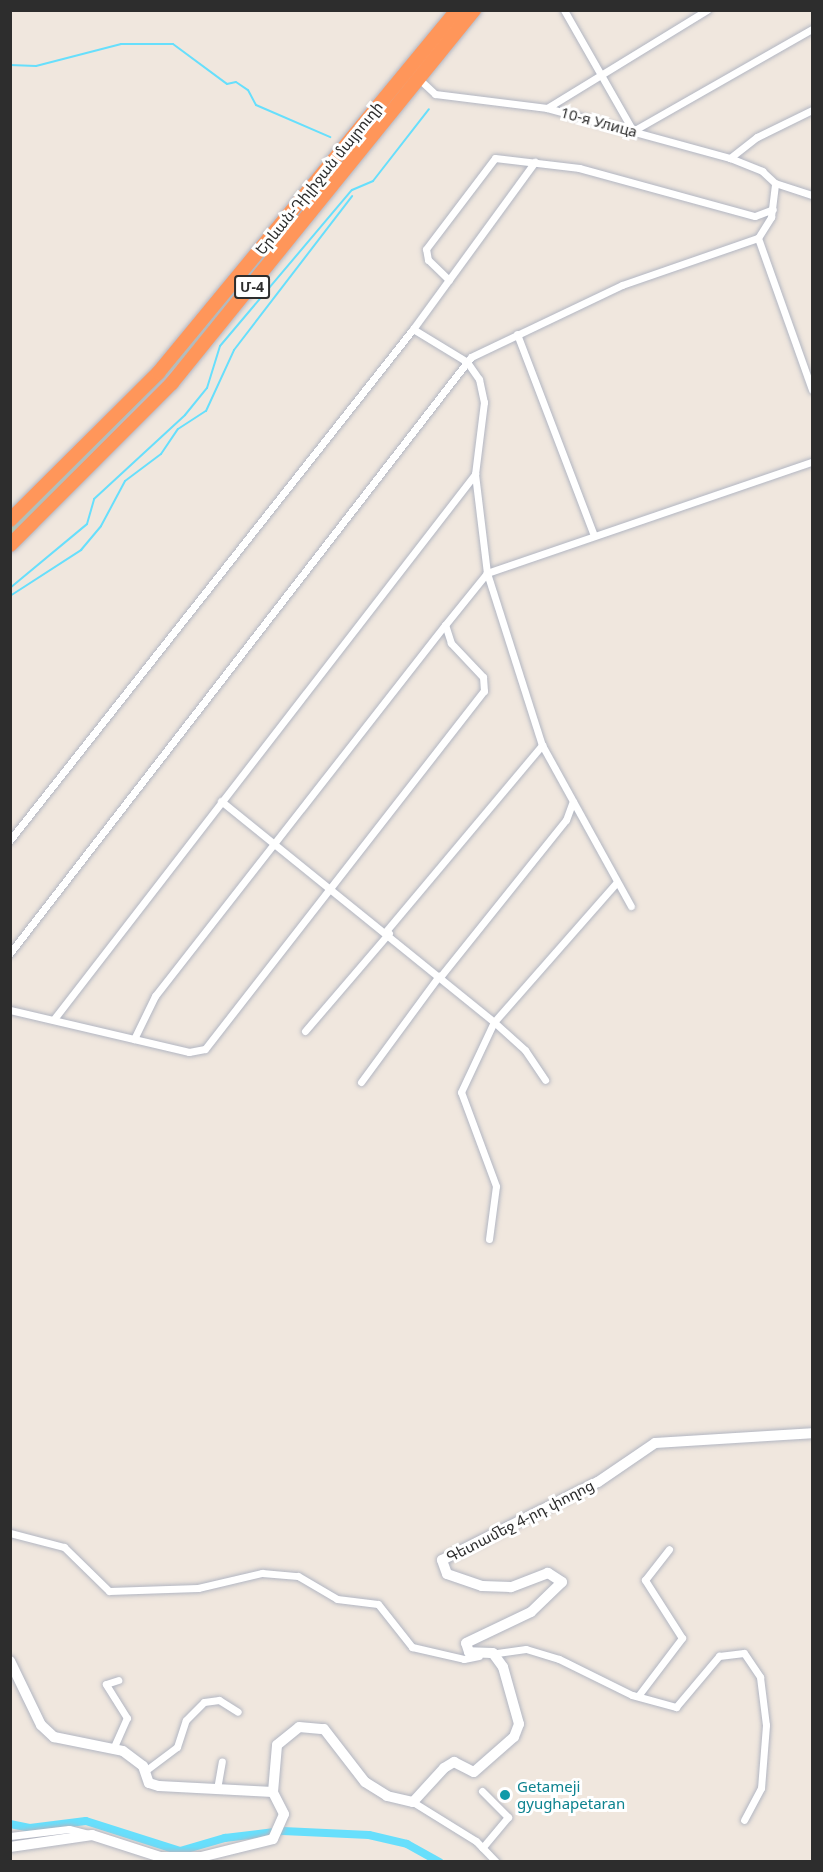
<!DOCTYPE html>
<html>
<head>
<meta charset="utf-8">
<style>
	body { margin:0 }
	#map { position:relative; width:823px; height:1872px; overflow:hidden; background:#f0e7de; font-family:"Noto Sans","Noto Sans Armenian",sans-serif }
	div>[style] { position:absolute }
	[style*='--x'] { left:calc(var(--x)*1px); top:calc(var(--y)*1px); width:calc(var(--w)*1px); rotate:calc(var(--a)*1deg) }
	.green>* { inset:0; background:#b9ec95 }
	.stream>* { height:2px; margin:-1px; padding:0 1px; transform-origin:1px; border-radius:1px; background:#67dffc }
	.canal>* { height:8px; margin:-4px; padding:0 4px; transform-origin:4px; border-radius:4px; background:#67dffc }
	.roads { filter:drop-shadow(0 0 2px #b2b6c2) drop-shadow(0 0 2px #b2b6c2) }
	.street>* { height:7px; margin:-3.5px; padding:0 3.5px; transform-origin:3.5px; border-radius:3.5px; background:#fff }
	.secondary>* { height:10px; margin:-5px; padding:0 5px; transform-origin:5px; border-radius:5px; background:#fff }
	.highway>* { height:14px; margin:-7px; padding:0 7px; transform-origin:7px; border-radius:7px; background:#ff965a }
	.dots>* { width:16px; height:16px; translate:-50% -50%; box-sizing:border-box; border:3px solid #fff; border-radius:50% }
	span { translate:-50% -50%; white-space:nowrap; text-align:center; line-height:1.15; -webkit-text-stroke:6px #fff; paint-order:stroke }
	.shield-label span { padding:2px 4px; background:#fff; border:2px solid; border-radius:4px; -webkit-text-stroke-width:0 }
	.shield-label { font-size:14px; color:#2d2d2d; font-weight:700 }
	.street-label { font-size:15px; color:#2d2d2d }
	.culture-label { font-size:15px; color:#0d838f }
	.left { translate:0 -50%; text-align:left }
	.frame { position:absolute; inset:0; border:12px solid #2d2d2d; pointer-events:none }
</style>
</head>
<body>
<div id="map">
	<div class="green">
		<div style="clip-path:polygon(462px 11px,468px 11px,182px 360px,11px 536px,10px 527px,178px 357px)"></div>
	</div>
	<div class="stream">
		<div style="--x:10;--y:65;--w:26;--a:2"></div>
		<div style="--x:36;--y:66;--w:88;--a:-14.5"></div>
		<div style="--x:121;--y:44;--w:52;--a:0"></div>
		<div style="--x:173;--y:44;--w:67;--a:36.5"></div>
		<div style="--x:227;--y:84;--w:9;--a:-13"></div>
		<div style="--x:236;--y:82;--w:14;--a:34"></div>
		<div style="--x:248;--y:90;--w:17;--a:62"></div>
		<div style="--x:256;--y:105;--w:81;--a:23.4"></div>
		<div style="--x:10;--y:588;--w:100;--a:-39.7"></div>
		<div style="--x:87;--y:524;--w:26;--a:-74"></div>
		<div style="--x:94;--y:499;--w:124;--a:-42.7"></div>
		<div style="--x:185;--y:415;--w:35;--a:-51"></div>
		<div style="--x:207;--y:388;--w:44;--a:-72.8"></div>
		<div style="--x:220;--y:346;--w:204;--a:-49.8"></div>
		<div style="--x:352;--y:190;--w:23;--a:-23"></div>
		<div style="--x:373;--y:181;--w:91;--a:-52.1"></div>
		<div style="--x:10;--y:596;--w:85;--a:-32.9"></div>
		<div style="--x:81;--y:550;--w:31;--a:-50"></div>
		<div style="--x:101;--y:526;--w:51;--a:-61.9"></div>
		<div style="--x:125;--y:481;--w:45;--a:-36.9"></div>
		<div style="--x:161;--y:454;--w:30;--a:-56"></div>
		<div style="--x:178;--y:429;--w:33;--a:-33"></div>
		<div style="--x:206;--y:411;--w:67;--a:-65.3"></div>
		<div style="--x:234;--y:350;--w:194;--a:-52.5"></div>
	</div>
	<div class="canal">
		<div style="--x:10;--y:1824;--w:20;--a:11"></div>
		<div style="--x:30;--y:1828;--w:56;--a:-7.1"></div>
		<div style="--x:86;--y:1821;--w:99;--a:17.7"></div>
		<div style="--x:180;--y:1851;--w:47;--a:-16.1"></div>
		<div style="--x:225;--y:1838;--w:58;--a:-6.9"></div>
		<div style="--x:283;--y:1831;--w:86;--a:2.7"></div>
		<div style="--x:369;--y:1835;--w:39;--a:13"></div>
		<div style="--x:407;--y:1844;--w:37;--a:29"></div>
	</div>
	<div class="roads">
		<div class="street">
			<div style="--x:564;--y:10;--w:139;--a:60.3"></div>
			<div style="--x:633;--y:131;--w:206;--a:-29.7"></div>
			<div style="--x:419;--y:79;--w:22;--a:43"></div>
			<div style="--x:435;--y:94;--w:113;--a:7.1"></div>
			<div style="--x:547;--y:108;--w:190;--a:15.3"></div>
			<div style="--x:730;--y:158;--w:35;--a:22"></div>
			<div style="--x:762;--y:171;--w:18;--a:43"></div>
			<div style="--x:547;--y:108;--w:188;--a:-31.5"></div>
			<div style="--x:730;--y:158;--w:34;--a:-38"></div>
			<div style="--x:757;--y:137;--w:61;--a:-26.1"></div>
			<div style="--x:775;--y:183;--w:39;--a:18"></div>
			<div style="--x:758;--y:238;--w:161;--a:70.4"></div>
			<div style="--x:449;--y:280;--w:29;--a:-136"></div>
			<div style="--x:428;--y:260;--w:11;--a:-100"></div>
			<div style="--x:426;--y:249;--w:114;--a:-52.8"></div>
			<div style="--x:495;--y:158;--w:85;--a:6.8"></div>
			<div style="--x:579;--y:168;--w:182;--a:15.3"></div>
			<div style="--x:755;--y:216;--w:19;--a:-21"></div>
			<div style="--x:413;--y:329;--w:63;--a:31.4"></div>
			<div style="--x:467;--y:362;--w:21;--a:55"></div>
			<div style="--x:479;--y:379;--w:24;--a:78"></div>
			<div style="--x:484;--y:402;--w:73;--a:97.1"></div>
			<div style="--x:475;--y:474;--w:100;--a:83.1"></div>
			<div style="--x:487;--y:573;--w:181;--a:72.3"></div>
			<div style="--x:542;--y:745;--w:184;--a:61.1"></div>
			<div style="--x:517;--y:334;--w:216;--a:69.1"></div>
			<div style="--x:221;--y:801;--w:351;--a:39"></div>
			<div style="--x:494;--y:1022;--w:42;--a:42.1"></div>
			<div style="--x:525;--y:1050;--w:36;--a:56"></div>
			<div style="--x:10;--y:840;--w:651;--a:-51.74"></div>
			<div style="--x:413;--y:329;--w:207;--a:-53.9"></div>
			<div style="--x:386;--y:931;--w:243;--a:-50"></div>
			<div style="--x:10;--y:953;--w:753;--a:-52.28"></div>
			<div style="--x:471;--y:357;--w:167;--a:-25.5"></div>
			<div style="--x:622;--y:285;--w:144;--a:-19.1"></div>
			<div style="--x:758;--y:238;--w:25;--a:-58"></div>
			<div style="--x:771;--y:217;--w:34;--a:-83"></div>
			<div style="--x:440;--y:977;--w:201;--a:-51.3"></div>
			<div style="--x:566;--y:820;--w:20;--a:-70"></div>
			<div style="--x:10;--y:1010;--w:184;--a:13.2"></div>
			<div style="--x:189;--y:1052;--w:16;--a:-11"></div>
			<div style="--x:205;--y:1049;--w:454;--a:-52.1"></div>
			<div style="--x:484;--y:691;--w:14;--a:-94"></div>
			<div style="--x:483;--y:677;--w:47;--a:-133.3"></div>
			<div style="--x:451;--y:643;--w:19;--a:-108"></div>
			<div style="--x:445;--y:625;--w:67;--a:-51.1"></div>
			<div style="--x:487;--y:573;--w:343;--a:-18.9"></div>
			<div style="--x:54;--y:1019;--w:689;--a:-52.31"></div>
			<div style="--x:305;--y:1031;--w:129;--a:-49.4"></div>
			<div style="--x:134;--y:1039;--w:48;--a:-64"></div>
			<div style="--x:155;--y:996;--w:471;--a:-52"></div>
			<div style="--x:361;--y:1082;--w:132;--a:-53.7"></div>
			<div style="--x:489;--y:1239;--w:53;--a:-82.5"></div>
			<div style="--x:496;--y:1186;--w:100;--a:-110.4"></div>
			<div style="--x:461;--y:1092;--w:77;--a:-64.8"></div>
			<div style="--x:494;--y:1022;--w:185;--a:-48.7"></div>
			<div style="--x:10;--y:1533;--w:56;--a:14.5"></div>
			<div style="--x:64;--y:1547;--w:63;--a:44.4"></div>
			<div style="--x:109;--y:1591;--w:89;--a:-1.9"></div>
			<div style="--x:198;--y:1588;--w:66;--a:-13.2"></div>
			<div style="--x:262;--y:1573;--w:36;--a:5"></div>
			<div style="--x:298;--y:1576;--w:45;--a:30.5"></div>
			<div style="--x:337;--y:1599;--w:41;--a:7"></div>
			<div style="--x:378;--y:1604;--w:55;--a:51.7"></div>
			<div style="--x:412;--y:1647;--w:53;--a:13"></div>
			<div style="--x:464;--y:1659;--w:15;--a:-11"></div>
			<div style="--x:490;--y:1654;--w:36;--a:-8"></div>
			<div style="--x:526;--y:1649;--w:34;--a:17"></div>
			<div style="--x:559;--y:1659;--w:81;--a:26.3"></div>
			<div style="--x:632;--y:1695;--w:46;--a:15.3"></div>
			<div style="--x:676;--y:1707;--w:67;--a:-49.9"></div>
			<div style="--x:719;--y:1656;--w:25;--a:-7"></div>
			<div style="--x:744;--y:1653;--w:29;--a:56"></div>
			<div style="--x:760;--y:1677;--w:48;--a:82.9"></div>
			<div style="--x:766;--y:1725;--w:63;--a:94.5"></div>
			<div style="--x:761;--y:1788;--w:36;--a:118"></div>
			<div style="--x:638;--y:1696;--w:73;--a:-52.8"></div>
			<div style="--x:682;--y:1638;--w:69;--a:-122.5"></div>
			<div style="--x:645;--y:1580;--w:39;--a:-52"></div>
			<div style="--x:113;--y:1749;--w:34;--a:-66"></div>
			<div style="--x:127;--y:1718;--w:40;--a:-122"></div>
			<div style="--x:106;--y:1684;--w:13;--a:-18"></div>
			<div style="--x:145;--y:1771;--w:40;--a:-37"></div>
			<div style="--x:177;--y:1747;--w:28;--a:-72"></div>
			<div style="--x:186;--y:1720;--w:25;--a:-45"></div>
			<div style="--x:204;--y:1702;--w:15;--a:-8"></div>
			<div style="--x:219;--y:1700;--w:22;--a:32"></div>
			<div style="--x:217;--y:1789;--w:28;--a:-80"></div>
			<div style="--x:482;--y:1791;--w:37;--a:45"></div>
			<div style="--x:508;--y:1817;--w:40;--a:130"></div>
			<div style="--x:413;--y:1802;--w:74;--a:31.8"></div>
			<div style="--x:476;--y:1841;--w:29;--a:46"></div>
			<div style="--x:10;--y:1836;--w:59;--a:-6.8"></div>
			<div style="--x:69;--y:1829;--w:21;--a:14"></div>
		</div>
		<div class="secondary">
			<div style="--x:10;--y:1661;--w:71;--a:64.2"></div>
			<div style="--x:41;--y:1725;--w:18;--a:43"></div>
			<div style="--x:54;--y:1737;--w:70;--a:11.5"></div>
			<div style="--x:123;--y:1751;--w:25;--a:37"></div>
			<div style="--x:143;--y:1766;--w:18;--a:71"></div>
			<div style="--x:149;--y:1783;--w:10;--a:17"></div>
			<div style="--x:159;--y:1786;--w:114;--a:3"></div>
			<div style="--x:273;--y:1792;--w:47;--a:-85.1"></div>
			<div style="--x:277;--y:1745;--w:28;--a:-39"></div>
			<div style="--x:299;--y:1727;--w:25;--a:5"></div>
			<div style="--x:324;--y:1729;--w:67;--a:52.3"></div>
			<div style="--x:365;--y:1782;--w:26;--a:32"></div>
			<div style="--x:387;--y:1796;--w:27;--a:13"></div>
			<div style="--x:413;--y:1802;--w:46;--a:-47.6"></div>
			<div style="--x:444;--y:1768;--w:12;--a:-31"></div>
			<div style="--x:454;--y:1762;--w:22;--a:27"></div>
			<div style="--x:474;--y:1772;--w:53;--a:-41.2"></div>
			<div style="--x:514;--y:1737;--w:14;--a:-69"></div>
			<div style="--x:519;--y:1724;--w:59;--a:-105.7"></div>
			<div style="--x:503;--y:1667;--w:17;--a:-126"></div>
			<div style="--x:493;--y:1653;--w:24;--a:-178"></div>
			<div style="--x:469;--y:1652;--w:9;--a:-108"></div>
			<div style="--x:466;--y:1643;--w:72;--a:-25.5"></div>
			<div style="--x:531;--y:1612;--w:43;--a:-44.1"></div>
			<div style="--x:562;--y:1582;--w:17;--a:-147"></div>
			<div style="--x:548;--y:1573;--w:40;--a:159"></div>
			<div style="--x:511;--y:1587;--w:29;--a:-178"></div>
			<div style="--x:482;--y:1586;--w:37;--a:-161"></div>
			<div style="--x:447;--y:1574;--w:15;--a:-110"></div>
			<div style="--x:442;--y:1560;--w:174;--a:-26.6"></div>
			<div style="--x:598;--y:1482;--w:69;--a:-34.4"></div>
			<div style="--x:655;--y:1443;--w:157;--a:-3.6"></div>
			<div style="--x:10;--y:1847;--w:83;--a:-8.3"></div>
			<div style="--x:92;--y:1835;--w:71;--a:17.9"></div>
			<div style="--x:160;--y:1857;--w:41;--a:0"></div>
			<div style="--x:201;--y:1857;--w:74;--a:-14"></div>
			<div style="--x:273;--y:1839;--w:27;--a:-66"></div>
			<div style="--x:284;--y:1814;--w:25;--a:-117"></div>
		</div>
		<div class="highway">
			<div style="--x:10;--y:520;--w:209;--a:-44.8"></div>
			<div style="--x:158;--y:373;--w:470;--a:-50.5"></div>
			<div style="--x:10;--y:545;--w:229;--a:-45"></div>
			<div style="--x:172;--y:383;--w:480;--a:-51"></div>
		</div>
	</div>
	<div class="dots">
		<div style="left:505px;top:1795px;background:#0f9aa8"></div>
	</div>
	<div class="shield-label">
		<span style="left:252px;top:287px">Մ-4</span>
	</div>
	<div class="street-label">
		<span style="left:599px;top:122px;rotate:15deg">10-я Улица</span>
		<span style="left:319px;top:178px;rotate:-51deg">Երևան-Դիլիջան մայրուղի</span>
		<span style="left:520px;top:1521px;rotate:-27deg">Գետամեջ 4-րդ փողոց</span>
	</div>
	<div class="culture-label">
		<span class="left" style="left:517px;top:1795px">Getameji<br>gyughapetaran</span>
	</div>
	<div class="frame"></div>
</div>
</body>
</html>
